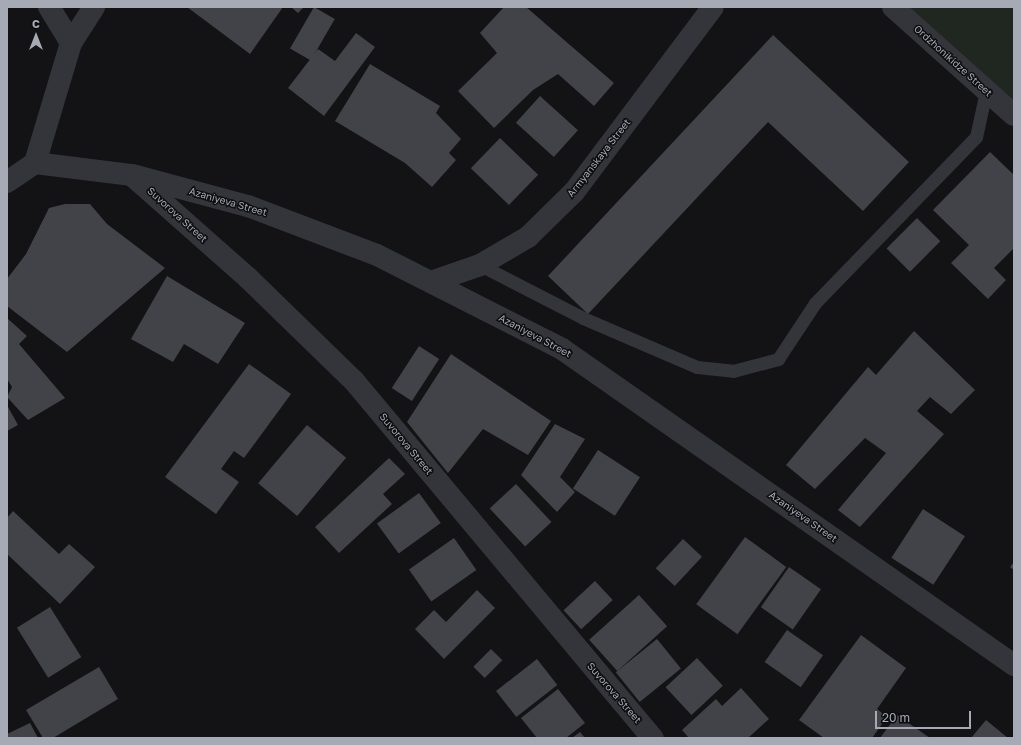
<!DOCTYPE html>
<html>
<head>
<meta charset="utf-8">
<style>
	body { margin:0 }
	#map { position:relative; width:1021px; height:745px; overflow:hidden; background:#131315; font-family:"Golos Text",sans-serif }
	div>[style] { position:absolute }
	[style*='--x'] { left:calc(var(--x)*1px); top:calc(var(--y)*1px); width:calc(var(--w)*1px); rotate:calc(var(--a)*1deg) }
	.green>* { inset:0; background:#1f2720 }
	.building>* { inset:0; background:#424348; transform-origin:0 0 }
	.service>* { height:13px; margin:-6.5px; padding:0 6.5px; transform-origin:6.5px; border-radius:6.5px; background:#34353a }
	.minor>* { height:22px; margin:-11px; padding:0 11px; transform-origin:11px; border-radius:11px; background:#34353a }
	.tertiary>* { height:22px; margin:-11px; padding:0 11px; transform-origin:11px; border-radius:11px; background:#34353a }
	span { translate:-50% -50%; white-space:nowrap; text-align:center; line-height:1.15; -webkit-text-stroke:3px #0e0e10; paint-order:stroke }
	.street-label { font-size:10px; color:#a5aab5 }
	.frame { position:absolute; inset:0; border:8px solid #a5aab5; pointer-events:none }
	.north { position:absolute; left:16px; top:16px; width:40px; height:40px; -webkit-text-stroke:3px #0e0e10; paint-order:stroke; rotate:0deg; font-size:11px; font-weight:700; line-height:16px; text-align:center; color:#a5aab5 }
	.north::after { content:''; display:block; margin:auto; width:14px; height:18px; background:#a5aab5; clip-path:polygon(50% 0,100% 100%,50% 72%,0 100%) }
	.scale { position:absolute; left:875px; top:711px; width:96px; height:18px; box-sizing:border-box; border:2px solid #a5aab5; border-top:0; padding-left:5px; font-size:12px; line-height:14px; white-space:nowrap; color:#a5aab5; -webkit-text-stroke:3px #0e0e10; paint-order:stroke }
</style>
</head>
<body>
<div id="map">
	<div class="green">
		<div style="clip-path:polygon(893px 7px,1014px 7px,1014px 115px)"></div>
	</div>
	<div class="building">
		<div style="clip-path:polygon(187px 7px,283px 7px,250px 54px)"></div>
		<div style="clip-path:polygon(291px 7px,304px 7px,298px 13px)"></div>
		<div style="left:314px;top:7px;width:24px;height:48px;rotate:30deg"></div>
		<div style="clip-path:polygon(504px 7px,526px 7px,614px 83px,594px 106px,558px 74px,533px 90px,494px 128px,458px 91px,497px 53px,480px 33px)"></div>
		<div style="clip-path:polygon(356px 33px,375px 47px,324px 116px,288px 88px,318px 49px,335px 61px)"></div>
		<div style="clip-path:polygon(773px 35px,909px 162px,863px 211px,768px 122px,588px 314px,548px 276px)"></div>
		<div style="clip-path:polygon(370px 64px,440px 106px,436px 113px,461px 139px,449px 153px,456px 160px,432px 187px,405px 163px,335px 121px)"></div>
		<div style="left:540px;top:96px;width:51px;height:36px;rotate:42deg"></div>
		<div style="left:500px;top:138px;width:53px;height:42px;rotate:44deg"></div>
		<div style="clip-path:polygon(990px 152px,1014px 175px,1014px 248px,994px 268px,1006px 280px,988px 299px,951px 263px,969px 245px,933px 210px)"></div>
		<div style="clip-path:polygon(65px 204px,90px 204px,107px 224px,165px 268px,67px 352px,7px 306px,7px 279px,26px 254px,49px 208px)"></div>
		<div style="left:917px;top:218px;width:33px;height:43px;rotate:45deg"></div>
		<div style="clip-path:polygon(167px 276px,245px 323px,218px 364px,184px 344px,173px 362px,131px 339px)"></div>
		<div style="clip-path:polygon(7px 318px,27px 336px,19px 344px,65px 398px,28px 420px,7px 397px,12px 387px,7px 379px)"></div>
		<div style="clip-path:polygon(914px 331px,975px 390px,951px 414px,930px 397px,917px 411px,944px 434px,860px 527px,838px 510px,886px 453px,865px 438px,815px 489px,786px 465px,868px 367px,876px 375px)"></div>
		<div style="left:419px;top:346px;width:24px;height:50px;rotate:33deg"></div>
		<div style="clip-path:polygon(451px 354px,551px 421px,528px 455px,483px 429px,448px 473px,407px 422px)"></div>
		<div style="clip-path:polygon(249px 364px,291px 394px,244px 458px,234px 451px,221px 469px,239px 482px,216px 514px,165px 477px)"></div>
		<div style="clip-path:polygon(7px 405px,18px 425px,7px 431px)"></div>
		<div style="clip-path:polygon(555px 424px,585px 439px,560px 477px,575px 492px,557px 512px,521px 475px)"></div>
		<div style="left:307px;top:425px;width:51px;height:76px;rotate:40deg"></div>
		<div style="left:598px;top:450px;width:50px;height:46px;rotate:33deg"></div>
		<div style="clip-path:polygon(389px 458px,405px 474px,383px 494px,392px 504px,339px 553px,315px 527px)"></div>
		<div style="left:516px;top:484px;width:52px;height:36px;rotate:47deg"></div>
		<div style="left:419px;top:493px;width:37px;height:52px;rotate:54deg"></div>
		<div style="left:923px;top:509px;width:50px;height:58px;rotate:33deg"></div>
		<div style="clip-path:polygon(13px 511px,59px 554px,69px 544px,95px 567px,60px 604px,7px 554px,7px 518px)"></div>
		<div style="left:745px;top:537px;width:51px;height:83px;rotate:36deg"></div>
		<div style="left:454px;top:538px;width:39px;height:55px;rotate:55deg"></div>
		<div style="left:683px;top:539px;width:26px;height:40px;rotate:43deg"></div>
		<div style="clip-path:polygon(1014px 562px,1014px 570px,1010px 567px)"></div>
		<div style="left:789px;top:567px;width:39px;height:49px;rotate:35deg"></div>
		<div style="left:595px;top:581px;width:26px;height:43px;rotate:47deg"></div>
		<div style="clip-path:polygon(477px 590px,495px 608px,444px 659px,415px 629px,434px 610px,446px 622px)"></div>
		<div style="left:639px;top:595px;width:42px;height:67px;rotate:48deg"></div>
		<div style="left:50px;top:607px;width:59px;height:39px;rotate:58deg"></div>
		<div style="left:787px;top:630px;width:44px;height:39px;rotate:35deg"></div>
		<div style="clip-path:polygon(861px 635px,906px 668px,877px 709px,887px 717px,872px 738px,824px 738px,799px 720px)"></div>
		<div style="left:657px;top:639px;width:38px;height:53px;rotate:51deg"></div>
		<div style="left:491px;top:649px;width:16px;height:25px;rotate:45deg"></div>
		<div style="left:697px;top:658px;width:38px;height:43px;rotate:47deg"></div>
		<div style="left:537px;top:659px;width:33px;height:52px;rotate:52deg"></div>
		<div style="clip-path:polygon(99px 667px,118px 699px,53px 738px,43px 738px,26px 710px)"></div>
		<div style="clip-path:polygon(741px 688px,769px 719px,748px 738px,689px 738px,682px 730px,716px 699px,722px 706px)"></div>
		<div style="clip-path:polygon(558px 689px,585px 723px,566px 738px,537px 738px,521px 718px)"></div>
		<div style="clip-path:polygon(897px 715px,930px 738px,880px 738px)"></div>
		<div style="clip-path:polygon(986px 720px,1008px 738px,971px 738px)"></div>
		<div style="clip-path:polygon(30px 723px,38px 738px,7px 738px,7px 734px)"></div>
		<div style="clip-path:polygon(580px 732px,585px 738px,572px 738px)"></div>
	</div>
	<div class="service">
		<div style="--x:480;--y:265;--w:116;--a:27.2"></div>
		<div style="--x:583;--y:318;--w:124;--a:23.3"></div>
		<div style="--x:697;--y:367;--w:36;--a:6"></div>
		<div style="--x:733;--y:371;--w:47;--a:-14.9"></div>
		<div style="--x:778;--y:359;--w:67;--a:-56.5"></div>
		<div style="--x:815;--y:303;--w:231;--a:-45.9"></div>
		<div style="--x:976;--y:137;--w:47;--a:-77.7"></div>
	</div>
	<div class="minor">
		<div style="--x:49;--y:7;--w:42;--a:58.6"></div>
		<div style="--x:893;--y:7;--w:162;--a:41.8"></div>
		<div style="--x:35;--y:163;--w:98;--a:7.1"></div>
		<div style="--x:132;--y:175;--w:120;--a:15"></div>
		<div style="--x:248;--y:206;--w:138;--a:20.8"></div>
		<div style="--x:377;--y:255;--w:208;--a:26.9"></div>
		<div style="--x:562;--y:349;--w:552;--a:34.96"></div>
		<div style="--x:135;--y:178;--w:151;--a:41.5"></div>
		<div style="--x:248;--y:278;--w:148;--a:44.2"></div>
		<div style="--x:354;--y:381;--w:466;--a:50.1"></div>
		<div style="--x:431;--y:282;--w:52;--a:-19.1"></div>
		<div style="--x:480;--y:265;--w:56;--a:-30.3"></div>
		<div style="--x:528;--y:237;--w:64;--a:-44.4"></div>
		<div style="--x:574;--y:192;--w:231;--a:-53.1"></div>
	</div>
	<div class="tertiary">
		<div style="--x:7;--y:182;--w:34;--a:-34"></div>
		<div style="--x:35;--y:163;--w:125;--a:-73.3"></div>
		<div style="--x:71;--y:43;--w:43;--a:-57.4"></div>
	</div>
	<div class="street-label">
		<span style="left:953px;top:61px;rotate:42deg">Ordzhonikidze Street</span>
		<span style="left:599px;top:158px;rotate:-52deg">Armyanskaya Street</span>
		<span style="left:228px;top:202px;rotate:16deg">Azaniyeva Street</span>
		<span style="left:177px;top:215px;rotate:42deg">Suvorova Street</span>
		<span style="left:535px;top:336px;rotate:28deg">Azaniyeva Street</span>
		<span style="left:406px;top:444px;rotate:50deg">Suvorova Street</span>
		<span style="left:803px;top:517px;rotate:35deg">Azaniyeva Street</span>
		<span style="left:614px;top:693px;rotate:49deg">Suvorova Street</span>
	</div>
	<div class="frame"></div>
	<div class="north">С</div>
	<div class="scale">20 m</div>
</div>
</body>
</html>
